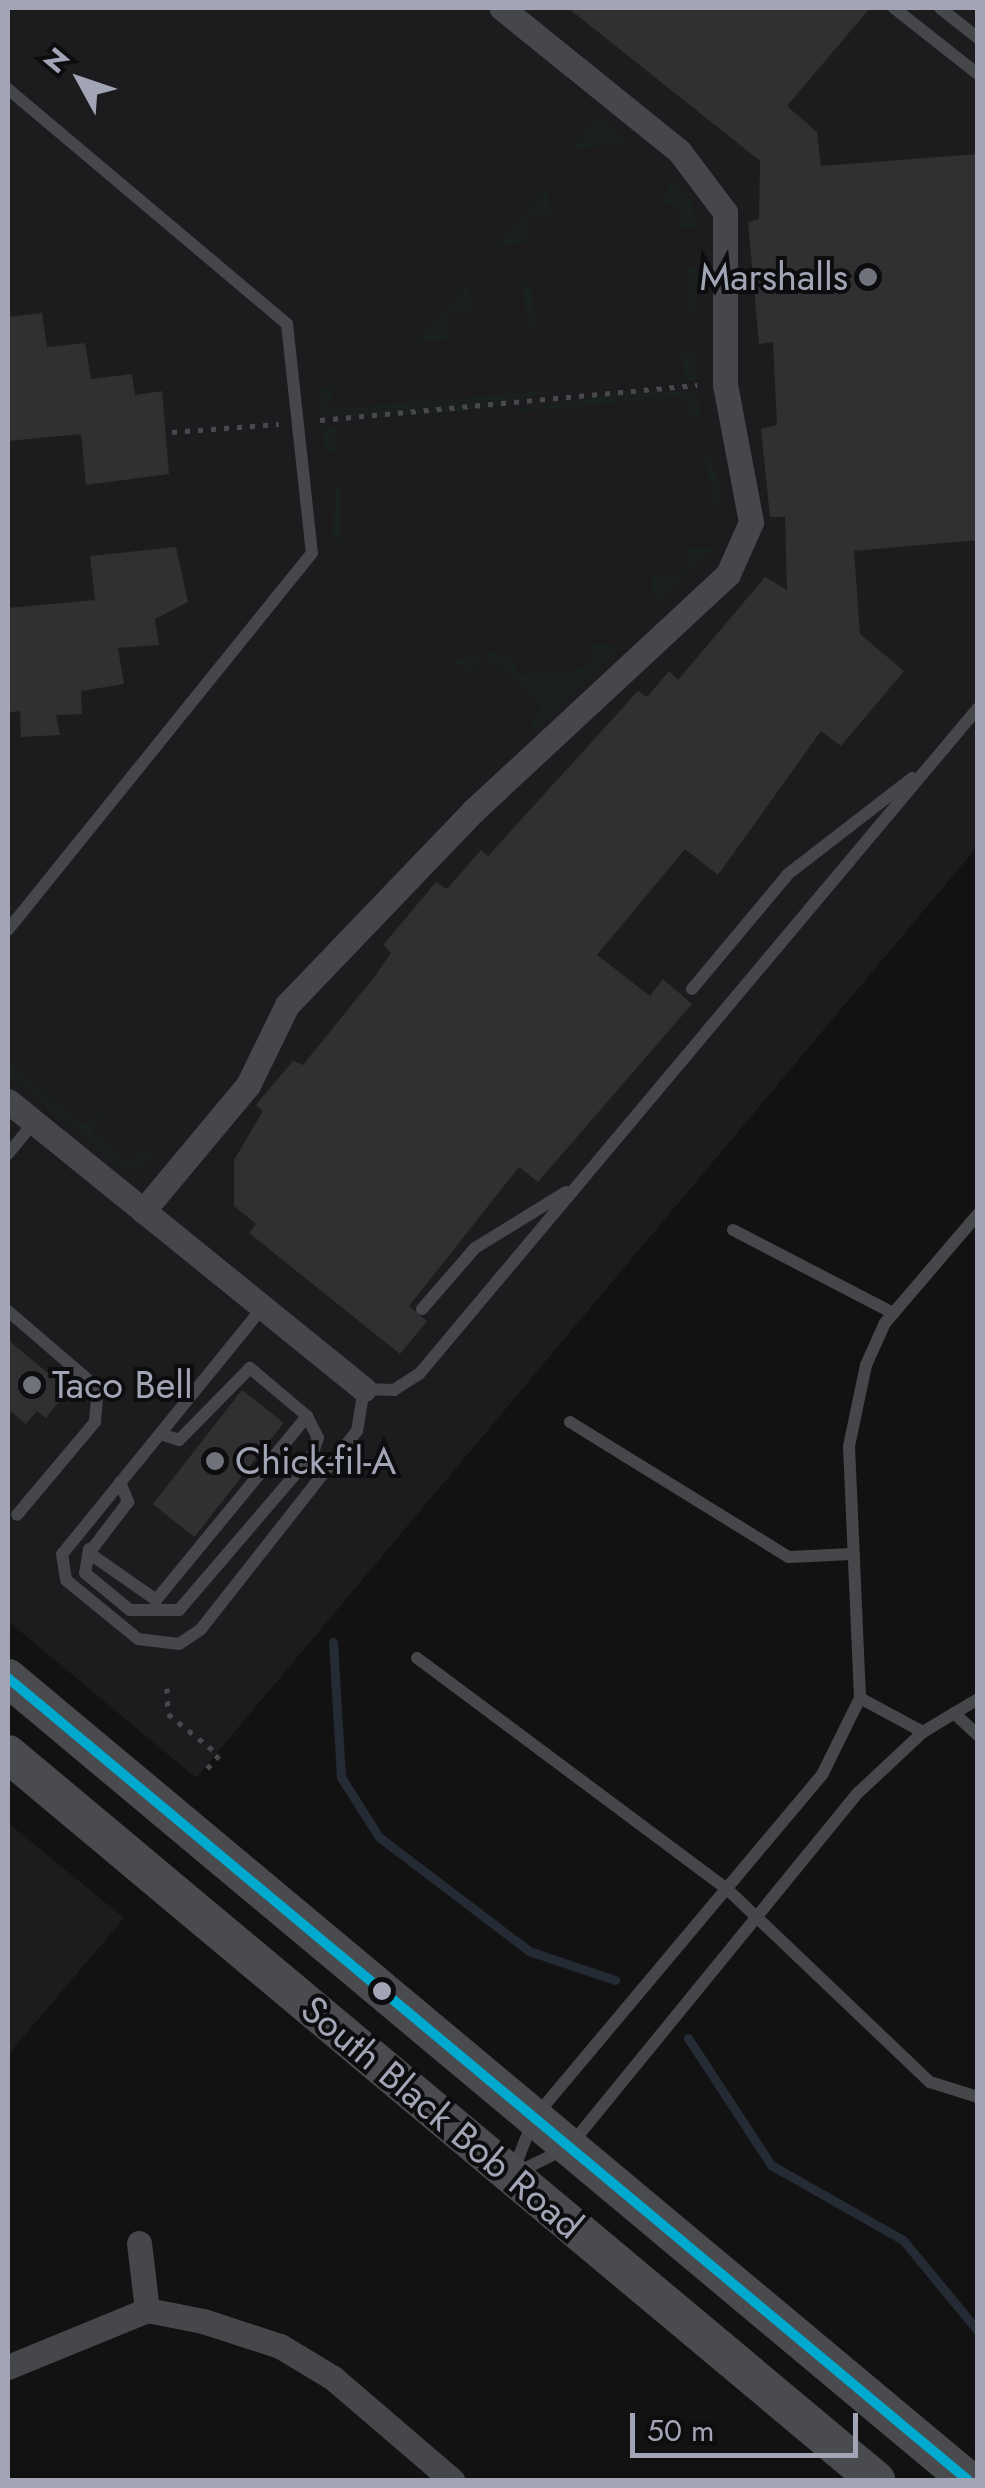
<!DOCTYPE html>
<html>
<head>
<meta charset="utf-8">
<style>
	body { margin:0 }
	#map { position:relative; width:985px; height:2488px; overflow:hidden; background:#121212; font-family:Jost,sans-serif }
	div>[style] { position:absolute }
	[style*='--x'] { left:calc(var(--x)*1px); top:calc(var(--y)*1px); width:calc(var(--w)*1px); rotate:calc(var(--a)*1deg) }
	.built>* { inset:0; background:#1c1c1e }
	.green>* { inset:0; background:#1a211c }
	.stream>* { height:9px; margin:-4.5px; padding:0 4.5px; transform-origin:4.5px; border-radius:4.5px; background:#252b34 }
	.building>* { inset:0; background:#303032; transform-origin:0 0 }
	.path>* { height:5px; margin-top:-2.5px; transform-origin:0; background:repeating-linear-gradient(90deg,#48484d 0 5px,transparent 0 13px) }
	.lane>* { height:12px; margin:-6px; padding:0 6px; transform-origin:6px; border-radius:6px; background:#46474b }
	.street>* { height:25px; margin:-12.5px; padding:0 12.5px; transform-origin:12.5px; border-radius:12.5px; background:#46474b }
	.secondary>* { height:38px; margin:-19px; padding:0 19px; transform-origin:19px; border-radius:19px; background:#4a4b4f }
	.bus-1>* { height:10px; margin:-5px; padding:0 5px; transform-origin:5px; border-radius:5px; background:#00a9ce }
	.dots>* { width:28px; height:28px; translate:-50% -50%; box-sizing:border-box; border:5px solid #0d0c0e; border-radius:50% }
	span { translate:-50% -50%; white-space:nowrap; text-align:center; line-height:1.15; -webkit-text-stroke:8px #0d0c0e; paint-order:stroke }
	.poi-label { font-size:38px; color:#a2a5b5 }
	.right { translate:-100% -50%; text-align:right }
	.left { translate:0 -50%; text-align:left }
	.street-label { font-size:38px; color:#a2a5b5 }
	.frame { position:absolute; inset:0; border:10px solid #a2a5b5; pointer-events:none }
	.north { position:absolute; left:30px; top:30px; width:100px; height:100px; -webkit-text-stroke:8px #0d0c0e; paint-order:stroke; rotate:310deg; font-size:28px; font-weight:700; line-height:40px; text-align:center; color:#a2a5b5 }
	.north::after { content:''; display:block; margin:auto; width:35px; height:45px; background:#a2a5b5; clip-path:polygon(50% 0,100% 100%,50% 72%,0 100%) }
	.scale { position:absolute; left:630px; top:2413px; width:228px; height:45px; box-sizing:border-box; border:5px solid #a2a5b5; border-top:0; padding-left:12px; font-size:30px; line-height:35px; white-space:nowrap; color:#a2a5b5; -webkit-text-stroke:8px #0d0c0e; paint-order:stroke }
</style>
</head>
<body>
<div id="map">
	<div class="built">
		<div style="clip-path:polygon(8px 8px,977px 8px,977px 847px,196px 1778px,8px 1621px)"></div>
		<div style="clip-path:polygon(8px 1823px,124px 1918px,8px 2055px)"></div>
	</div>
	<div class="green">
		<div style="clip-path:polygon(601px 118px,630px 143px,576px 149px,574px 146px)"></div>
		<div style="clip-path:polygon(671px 176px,692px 203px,696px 228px,681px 228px,677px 203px,664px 203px)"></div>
		<div style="clip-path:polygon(547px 188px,551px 214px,527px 217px,528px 242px,495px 246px)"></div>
		<div style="clip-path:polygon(688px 266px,698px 268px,697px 317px,689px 312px)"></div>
		<div style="clip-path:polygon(529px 279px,537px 326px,529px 332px,522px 285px)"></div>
		<div style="clip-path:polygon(469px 283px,472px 310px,449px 311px,448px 340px,416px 342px)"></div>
		<div style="clip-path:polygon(682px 353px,697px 354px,697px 380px,642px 383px,685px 378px)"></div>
		<div style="clip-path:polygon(333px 386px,328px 409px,557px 390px,475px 410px,379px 417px,322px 414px,321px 389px)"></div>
		<div style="clip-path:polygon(631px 390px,696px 392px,701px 416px,689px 419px,685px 396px,484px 415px)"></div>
		<div style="clip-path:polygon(374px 425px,336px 429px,337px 451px,325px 454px,323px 427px)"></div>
		<div style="clip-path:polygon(711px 454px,723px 501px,715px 509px,704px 459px)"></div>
		<div style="clip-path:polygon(334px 487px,341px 489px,341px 542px,333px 540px)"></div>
		<div style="clip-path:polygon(687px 548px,715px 548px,656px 602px,651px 577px,687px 572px)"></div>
		<div style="clip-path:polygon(591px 644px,621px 646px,536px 729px,530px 722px,543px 704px,486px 656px,469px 674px,453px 660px,499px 652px,506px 659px,509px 651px,517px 675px,590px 668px)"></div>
		<div style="clip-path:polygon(8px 1063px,82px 1125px,103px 1110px,92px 1133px,131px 1165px,146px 1149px,153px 1156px,135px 1170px,118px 1165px,8px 1073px)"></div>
	</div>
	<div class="stream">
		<div style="--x:333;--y:1642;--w:135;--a:86.6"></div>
		<div style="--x:341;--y:1777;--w:71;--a:57.7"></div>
		<div style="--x:379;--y:1837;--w:188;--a:37.2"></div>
		<div style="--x:529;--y:1951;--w:91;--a:18.6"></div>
		<div style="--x:688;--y:2038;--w:152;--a:56.8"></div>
		<div style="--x:771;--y:2165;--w:152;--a:29.6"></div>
		<div style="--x:903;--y:2240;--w:118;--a:50.5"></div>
	</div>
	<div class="building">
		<div style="clip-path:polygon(568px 8px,870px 8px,787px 106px,817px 132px,821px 166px,978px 154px,978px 540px,854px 551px,860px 634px,904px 671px,841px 746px,821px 731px,718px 875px,685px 849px,597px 955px,650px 996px,663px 979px,692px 1004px,538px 1182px,519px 1167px,409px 1306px,427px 1321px,400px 1354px,249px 1233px,256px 1224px,234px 1206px,234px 1160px,263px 1111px,256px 1105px,293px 1061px,303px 1065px,375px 976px,391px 953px,383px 945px,436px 882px,447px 889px,481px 850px,488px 856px,638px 691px,647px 697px,669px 671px,678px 680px,765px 577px,787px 590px,785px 517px,770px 517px,761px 429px,777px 425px,773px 342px,759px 344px,748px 222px,759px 219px,760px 161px)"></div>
		<div style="clip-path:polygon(42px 313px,47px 347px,85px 343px,91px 379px,132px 374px,135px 395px,162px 391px,169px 474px,86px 485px,81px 434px,8px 441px,8px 317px)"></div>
		<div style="clip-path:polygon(176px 547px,188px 602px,155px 619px,159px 645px,118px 648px,124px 684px,81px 691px,82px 714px,56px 715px,60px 735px,21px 737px,20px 711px,8px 713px,8px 608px,95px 600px,90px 556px)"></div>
		<div style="clip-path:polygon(8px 1340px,59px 1382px,64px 1395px,46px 1418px,37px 1411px,26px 1424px,8px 1409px)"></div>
		<div style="left:242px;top:1390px;width:53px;height:145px;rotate:38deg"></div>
	</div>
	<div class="path">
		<div style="--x:320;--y:420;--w:379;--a:-5.3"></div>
		<div style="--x:172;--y:432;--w:107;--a:-4.3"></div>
		<div style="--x:167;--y:1688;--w:26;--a:88"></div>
		<div style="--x:168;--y:1714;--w:65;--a:38.8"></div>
		<div style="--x:219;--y:1755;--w:18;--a:131"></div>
	</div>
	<div class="lane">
		<div style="--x:894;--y:8;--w:107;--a:38.2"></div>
		<div style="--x:940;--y:8;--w:48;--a:38.3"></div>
		<div style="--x:8;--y:89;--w:365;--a:40.1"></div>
		<div style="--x:287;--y:324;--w:230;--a:83.8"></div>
		<div style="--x:312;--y:553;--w:484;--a:128.9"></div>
		<div style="--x:692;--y:989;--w:150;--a:-50.1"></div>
		<div style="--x:788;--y:874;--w:157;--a:-37.7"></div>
		<div style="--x:8;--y:1154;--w:41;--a:-50.9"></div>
		<div style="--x:733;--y:1230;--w:180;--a:27.4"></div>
		<div style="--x:263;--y:1307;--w:318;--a:129.1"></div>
		<div style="--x:62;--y:1554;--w:26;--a:81"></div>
		<div style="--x:66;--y:1580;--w:93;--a:39.3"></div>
		<div style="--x:138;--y:1639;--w:41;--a:7"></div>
		<div style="--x:179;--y:1644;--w:27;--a:-34"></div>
		<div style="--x:201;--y:1629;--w:252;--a:-51.8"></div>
		<div style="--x:357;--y:1431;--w:43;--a:-80.5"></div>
		<div style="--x:364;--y:1389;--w:30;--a:2"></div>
		<div style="--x:394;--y:1390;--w:31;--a:-33"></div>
		<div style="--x:420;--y:1373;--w:868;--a:-50"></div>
		<div style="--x:422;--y:1309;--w:81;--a:-49"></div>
		<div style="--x:475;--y:1248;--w:107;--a:-31.6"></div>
		<div style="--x:8;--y:1311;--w:103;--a:40.7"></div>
		<div style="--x:86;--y:1378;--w:23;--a:61"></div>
		<div style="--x:97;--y:1398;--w:24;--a:95"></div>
		<div style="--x:95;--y:1422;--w:121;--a:130"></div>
		<div style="--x:570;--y:1422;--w:257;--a:31.7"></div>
		<div style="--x:789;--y:1557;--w:62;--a:-2.8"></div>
		<div style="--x:120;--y:1482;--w:22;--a:68"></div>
		<div style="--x:128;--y:1502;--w:64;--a:127.4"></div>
		<div style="--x:89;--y:1553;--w:82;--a:35"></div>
		<div style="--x:156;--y:1600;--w:238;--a:-50.6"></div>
		<div style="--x:307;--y:1416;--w:75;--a:-139.9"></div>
		<div style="--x:250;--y:1368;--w:101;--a:134.6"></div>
		<div style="--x:179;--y:1440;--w:20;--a:-162"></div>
		<div style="--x:89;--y:1549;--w:24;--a:99"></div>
		<div style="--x:85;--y:1573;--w:58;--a:39.4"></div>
		<div style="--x:130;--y:1610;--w:49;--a:0"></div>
		<div style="--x:179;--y:1610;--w:204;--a:-49.4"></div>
		<div style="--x:312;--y:1455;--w:18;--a:-71"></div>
		<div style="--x:318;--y:1438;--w:25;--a:-117"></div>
		<div style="--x:417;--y:1658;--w:385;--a:36.7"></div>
		<div style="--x:726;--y:1888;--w:282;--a:43.6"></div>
		<div style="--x:930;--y:2082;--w:50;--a:17.4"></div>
		<div style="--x:860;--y:1698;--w:72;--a:28.4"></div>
		<div style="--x:954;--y:1713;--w:33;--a:43"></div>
		<div style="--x:514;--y:2169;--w:55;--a:-68.6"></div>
		<div style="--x:534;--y:2118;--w:448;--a:-50"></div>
		<div style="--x:822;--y:1775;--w:86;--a:-63.7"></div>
		<div style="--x:860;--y:1698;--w:252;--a:-92.5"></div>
		<div style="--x:849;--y:1446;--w:83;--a:-78.1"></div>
		<div style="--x:866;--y:1365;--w:46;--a:-65.7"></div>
		<div style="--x:885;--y:1323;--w:143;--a:-49.5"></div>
		<div style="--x:518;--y:2172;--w:57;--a:-26.1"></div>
		<div style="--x:569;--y:2147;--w:458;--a:-50.8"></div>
		<div style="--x:859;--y:1792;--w:88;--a:-43.2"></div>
		<div style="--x:923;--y:1732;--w:64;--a:-31"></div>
	</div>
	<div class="street">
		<div style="--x:8;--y:1101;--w:458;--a:39"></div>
		<div style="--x:143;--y:1211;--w:164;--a:-50.2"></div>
		<div style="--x:248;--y:1085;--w:89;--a:-64"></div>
		<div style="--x:287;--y:1005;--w:269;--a:-46.2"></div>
		<div style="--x:473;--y:811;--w:348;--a:-42.9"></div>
		<div style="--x:728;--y:574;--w:57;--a:-66.1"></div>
		<div style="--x:751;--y:522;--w:139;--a:-100.7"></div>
		<div style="--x:725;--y:385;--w:173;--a:-90"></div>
		<div style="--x:725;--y:212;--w:76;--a:-127"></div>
		<div style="--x:679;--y:151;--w:228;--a:-141.1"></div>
		<div style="--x:139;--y:2243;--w:67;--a:83.2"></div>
		<div style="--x:8;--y:2367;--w:150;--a:-22.3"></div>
		<div style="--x:147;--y:2310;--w:57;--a:11.1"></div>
		<div style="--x:203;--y:2321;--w:81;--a:18"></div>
		<div style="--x:280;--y:2346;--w:62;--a:31.1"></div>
		<div style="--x:333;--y:2378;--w:157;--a:40.6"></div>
	</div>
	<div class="secondary">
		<div style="--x:8;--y:1678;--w:1251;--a:39.88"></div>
		<div style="--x:8;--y:1754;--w:1132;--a:39.91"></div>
	</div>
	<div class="bus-1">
		<div style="--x:8;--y:1678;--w:1251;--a:39.88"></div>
	</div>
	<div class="dots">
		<div style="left:868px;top:277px;background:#70727c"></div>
		<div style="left:32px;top:1385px;background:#70727c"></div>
		<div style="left:215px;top:1461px;background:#70727c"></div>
		<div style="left:382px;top:1991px;background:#a2a5b5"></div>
	</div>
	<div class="poi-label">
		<span class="right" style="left:848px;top:277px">Marshalls</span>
		<span class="left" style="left:52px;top:1385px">Taco Bell</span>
		<span class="left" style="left:235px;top:1461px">Chick-fil-A</span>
	</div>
	<div class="street-label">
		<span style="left:442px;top:2117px;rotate:40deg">South Black Bob Road</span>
	</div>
	<div class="frame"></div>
	<div class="north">N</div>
	<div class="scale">50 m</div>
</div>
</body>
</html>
